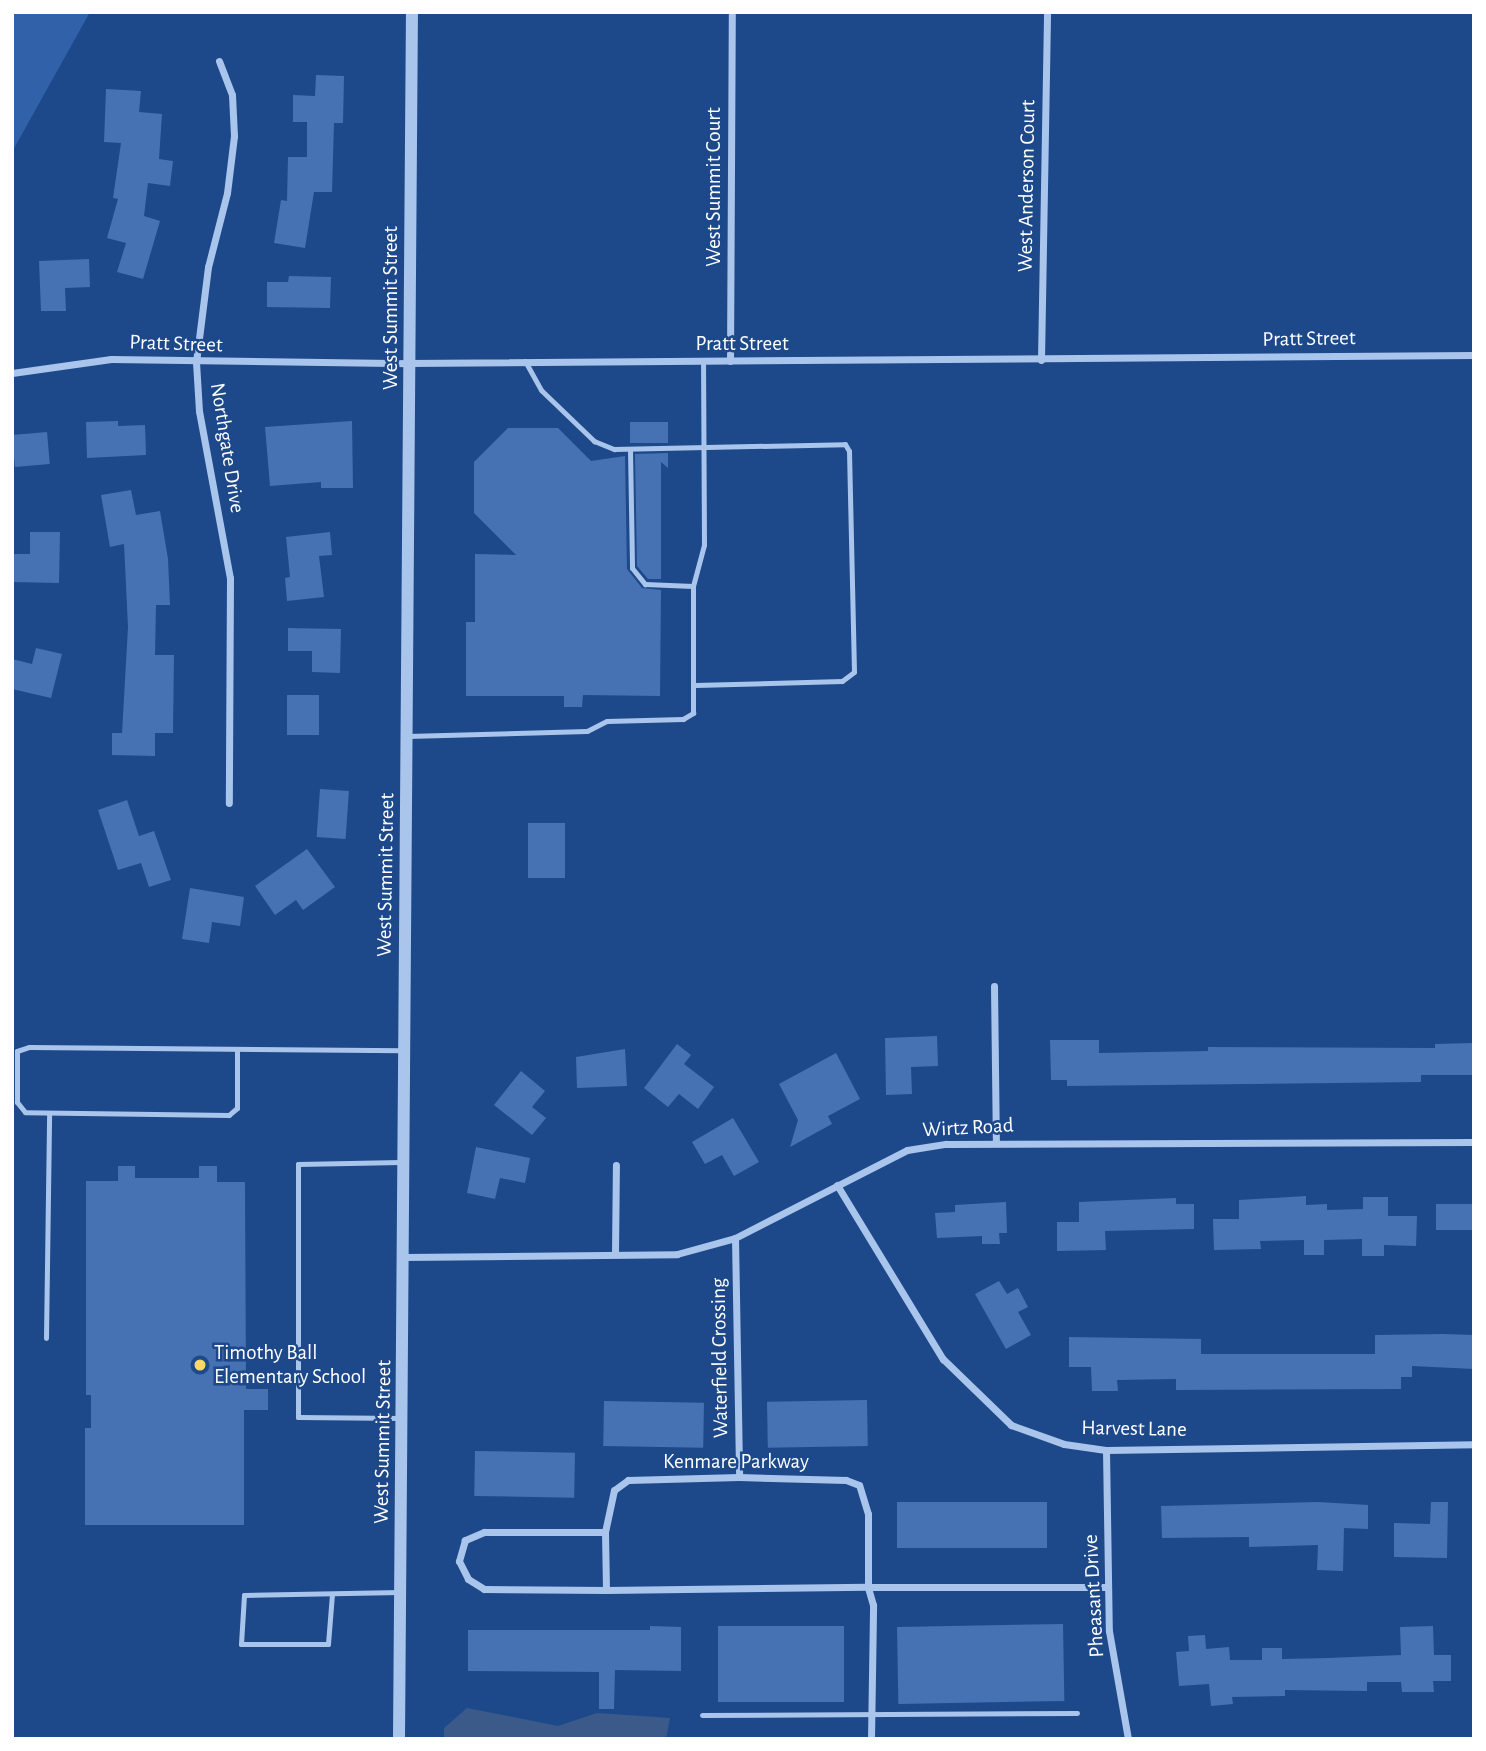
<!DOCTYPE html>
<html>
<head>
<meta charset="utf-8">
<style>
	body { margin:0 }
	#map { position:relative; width:1486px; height:1751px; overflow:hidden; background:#1d498b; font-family:"Alegreya Sans",sans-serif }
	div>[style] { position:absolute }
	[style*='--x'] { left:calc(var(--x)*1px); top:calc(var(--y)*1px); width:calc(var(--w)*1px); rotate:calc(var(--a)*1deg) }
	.green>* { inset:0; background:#3162a9 }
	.water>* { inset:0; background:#3b5a8a }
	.building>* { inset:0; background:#4672b3; transform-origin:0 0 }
	.service>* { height:5px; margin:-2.5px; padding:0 2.5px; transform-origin:2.5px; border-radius:2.5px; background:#a9c5ec }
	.minor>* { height:7px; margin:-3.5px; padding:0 3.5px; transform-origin:3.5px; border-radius:3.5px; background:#a9c5ec }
	.tertiary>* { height:12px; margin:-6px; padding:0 6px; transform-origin:6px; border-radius:6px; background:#a9c5ec }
	.dots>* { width:19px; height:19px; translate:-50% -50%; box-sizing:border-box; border:4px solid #1d498b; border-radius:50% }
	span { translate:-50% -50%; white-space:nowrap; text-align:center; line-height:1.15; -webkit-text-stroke:5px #1d498b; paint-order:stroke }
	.street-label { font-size:21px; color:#fff }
	.poi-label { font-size:21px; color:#fff }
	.left { translate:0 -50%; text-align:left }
	.frame { position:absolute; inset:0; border:14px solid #fff; pointer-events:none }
</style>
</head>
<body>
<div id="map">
	<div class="green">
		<div style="clip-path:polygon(12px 12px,90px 12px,12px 152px)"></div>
	</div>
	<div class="water">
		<div style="clip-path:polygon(467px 1708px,558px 1726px,597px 1713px,670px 1718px,666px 1739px,444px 1739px,444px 1728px)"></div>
	</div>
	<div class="building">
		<div style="clip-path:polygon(316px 75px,344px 76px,343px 123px,334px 123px,332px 192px,314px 192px,305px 248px,274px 243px,281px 200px,287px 201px,288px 157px,307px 157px,307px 122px,293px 122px,293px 95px,315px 96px)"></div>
		<div style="clip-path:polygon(106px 89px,141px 91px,139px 112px,162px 114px,159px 159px,173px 161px,170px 186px,148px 183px,144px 216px,160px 221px,143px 279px,117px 272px,126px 243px,107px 238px,118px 199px,113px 198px,121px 143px,104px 142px)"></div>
		<div style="clip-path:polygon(89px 259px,90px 287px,65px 288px,66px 311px,41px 311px,39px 261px)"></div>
		<div style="clip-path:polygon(289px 276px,331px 277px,330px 308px,267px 307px,267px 282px,288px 282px)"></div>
		<div style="clip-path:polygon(118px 421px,118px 426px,145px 425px,146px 455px,87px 458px,86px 422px)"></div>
		<div style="clip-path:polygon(352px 421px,353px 488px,321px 488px,321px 482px,270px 486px,265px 427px)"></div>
		<div style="left:630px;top:422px;width:38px;height:21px"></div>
		<div style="clip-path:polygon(508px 428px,558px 428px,591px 461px,625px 456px,627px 569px,642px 588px,661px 590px,660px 696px,583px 695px,582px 707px,564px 707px,564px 696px,466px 696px,466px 622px,475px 622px,475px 554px,516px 555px,474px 513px,474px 462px)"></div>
		<div style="left:47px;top:432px;width:32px;height:35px;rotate:85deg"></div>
		<div style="clip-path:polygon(668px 453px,668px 468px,661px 462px,661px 579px,648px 579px,637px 566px,635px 454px)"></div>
		<div style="clip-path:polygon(131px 490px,136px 515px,160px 511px,168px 559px,170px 605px,156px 605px,155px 655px,174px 655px,173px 733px,155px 733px,155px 756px,112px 755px,112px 733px,122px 733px,128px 627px,124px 544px,110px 547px,101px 495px)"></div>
		<div style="clip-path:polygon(30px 532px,60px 532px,59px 583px,12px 582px,12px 554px,30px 554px)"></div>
		<div style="clip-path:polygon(330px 532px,332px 555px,319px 556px,324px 597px,287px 601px,285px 578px,290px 577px,286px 537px)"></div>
		<div style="clip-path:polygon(288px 628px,341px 629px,340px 673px,312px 672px,312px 651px,288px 651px)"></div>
		<div style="clip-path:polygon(36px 648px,62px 654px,51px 698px,12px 689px,12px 659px,32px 664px)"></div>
		<div style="left:287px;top:695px;width:32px;height:40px"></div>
		<div style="left:320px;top:789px;width:29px;height:48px;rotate:4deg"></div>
		<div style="clip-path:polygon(127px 800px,139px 836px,154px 831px,171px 880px,149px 887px,141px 863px,118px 870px,98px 810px)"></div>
		<div style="left:528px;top:823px;width:37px;height:55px"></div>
		<div style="clip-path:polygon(307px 849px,335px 887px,303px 910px,296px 900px,275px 915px,255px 886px)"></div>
		<div style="clip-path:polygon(190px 888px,244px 897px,240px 926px,212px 922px,209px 943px,182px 939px)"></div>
		<div style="clip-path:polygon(937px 1036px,938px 1066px,911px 1067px,912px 1094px,886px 1095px,885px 1038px)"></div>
		<div style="clip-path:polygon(1050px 1040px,1099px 1040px,1099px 1053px,1208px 1051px,1208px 1047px,1435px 1048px,1435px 1044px,1474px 1043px,1474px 1075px,1421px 1075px,1421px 1082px,1067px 1086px,1067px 1080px,1051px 1080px)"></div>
		<div style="clip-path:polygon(677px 1044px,691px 1055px,684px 1064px,714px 1087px,698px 1109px,679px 1094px,668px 1107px,644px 1088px)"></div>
		<div style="clip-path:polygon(625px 1049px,627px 1086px,577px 1088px,576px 1057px)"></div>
		<div style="clip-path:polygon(836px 1053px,860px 1099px,828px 1116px,832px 1124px,790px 1147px,798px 1120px,779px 1084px)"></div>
		<div style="clip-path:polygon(521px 1071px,545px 1091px,532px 1107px,546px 1118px,532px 1135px,494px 1105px)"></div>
		<div style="clip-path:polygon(733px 1118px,759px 1162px,734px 1176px,722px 1155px,705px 1164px,692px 1142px)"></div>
		<div style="clip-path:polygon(476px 1147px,530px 1158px,525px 1183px,500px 1178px,495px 1199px,467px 1193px)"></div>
		<div style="clip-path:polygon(118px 1166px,135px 1166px,135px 1178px,199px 1178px,199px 1166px,217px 1166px,217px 1182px,245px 1182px,246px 1389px,268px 1389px,268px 1410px,244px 1410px,244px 1525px,85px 1525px,85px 1428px,91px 1428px,91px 1395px,86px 1395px,86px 1181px,118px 1181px)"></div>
		<div style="clip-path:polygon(1306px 1196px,1306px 1205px,1327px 1204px,1327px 1210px,1363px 1209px,1363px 1197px,1388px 1197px,1388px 1216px,1417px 1216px,1416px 1246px,1384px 1245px,1384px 1256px,1362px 1256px,1362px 1239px,1324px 1240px,1324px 1255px,1304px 1255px,1304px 1240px,1260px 1241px,1261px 1249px,1214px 1250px,1213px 1219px,1239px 1219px,1239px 1200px)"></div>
		<div style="clip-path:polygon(1176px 1198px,1176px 1204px,1194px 1204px,1194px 1229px,1105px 1231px,1106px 1250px,1057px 1251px,1057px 1222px,1079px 1222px,1079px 1202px)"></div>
		<div style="clip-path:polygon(1006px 1202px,1007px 1233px,999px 1233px,1000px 1244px,982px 1244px,982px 1236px,937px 1238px,935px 1213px,955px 1212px,955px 1205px)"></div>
		<div style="left:1474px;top:1204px;width:26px;height:38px;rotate:90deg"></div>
		<div style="clip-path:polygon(999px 1281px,1007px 1294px,1018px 1288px,1028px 1307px,1018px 1312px,1031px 1335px,1006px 1349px,975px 1294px)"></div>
		<div style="clip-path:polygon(1443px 1334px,1474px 1335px,1474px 1369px,1412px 1366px,1412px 1377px,1401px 1377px,1401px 1389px,1176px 1390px,1176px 1379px,1117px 1380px,1118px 1391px,1092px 1391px,1091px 1367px,1069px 1367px,1069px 1337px,1201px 1339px,1201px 1354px,1375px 1354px,1375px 1335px)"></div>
		<div style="left:867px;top:1400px;width:46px;height:100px;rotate:89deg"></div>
		<div style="left:604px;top:1401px;width:100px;height:45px;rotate:1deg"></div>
		<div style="left:475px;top:1451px;width:100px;height:45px;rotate:1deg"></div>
		<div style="left:1047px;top:1502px;width:46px;height:150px;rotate:90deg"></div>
		<div style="clip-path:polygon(1318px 1502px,1368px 1505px,1368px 1529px,1344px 1528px,1343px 1571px,1317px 1570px,1318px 1545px,1249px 1547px,1249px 1537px,1162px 1538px,1161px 1506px)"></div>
		<div style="clip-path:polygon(1431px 1502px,1448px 1502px,1447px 1558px,1394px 1557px,1394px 1523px,1430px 1524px)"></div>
		<div style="left:1063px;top:1624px;width:77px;height:166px;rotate:89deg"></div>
		<div style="clip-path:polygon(650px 1626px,681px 1627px,681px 1671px,615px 1670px,614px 1709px,599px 1709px,599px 1672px,468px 1671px,468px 1630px,650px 1630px)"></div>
		<div style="left:718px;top:1626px;width:126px;height:76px"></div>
		<div style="clip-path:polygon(1433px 1626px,1434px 1655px,1451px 1655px,1451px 1681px,1433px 1681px,1434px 1692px,1402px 1692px,1401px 1682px,1367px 1682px,1367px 1691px,1285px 1690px,1285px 1696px,1232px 1697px,1233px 1704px,1211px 1706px,1209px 1684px,1179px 1686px,1176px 1652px,1189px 1651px,1188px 1636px,1205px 1635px,1206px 1649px,1229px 1647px,1230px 1660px,1262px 1660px,1262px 1648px,1282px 1648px,1282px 1659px,1328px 1658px,1401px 1655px,1400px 1627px)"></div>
	</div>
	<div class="service">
		<div style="--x:525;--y:361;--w:33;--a:61"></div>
		<div style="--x:541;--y:390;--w:74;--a:43.9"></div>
		<div style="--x:594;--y:441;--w:22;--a:22"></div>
		<div style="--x:614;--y:449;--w:231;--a:-1.2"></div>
		<div style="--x:845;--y:444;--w:8;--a:60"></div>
		<div style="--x:849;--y:451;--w:221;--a:88.7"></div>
		<div style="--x:854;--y:672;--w:15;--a:143"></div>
		<div style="--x:842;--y:681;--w:147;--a:178.4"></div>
		<div style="--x:630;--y:450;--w:118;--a:89"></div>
		<div style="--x:632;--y:568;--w:21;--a:51"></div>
		<div style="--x:645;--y:584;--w:48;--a:2.4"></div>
		<div style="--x:407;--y:736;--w:180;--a:-1.6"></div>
		<div style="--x:587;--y:731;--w:22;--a:-27"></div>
		<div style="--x:607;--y:721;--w:76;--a:-1.5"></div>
		<div style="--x:683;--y:719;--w:12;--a:-31"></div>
		<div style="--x:693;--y:713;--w:127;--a:-90"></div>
		<div style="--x:693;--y:586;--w:42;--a:-75"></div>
		<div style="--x:704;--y:545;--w:183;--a:-90.3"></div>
		<div style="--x:237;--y:1049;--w:59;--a:90"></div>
		<div style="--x:237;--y:1108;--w:11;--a:139"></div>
		<div style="--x:229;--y:1115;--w:204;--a:-179.2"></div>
		<div style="--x:25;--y:1112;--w:13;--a:-129"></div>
		<div style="--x:17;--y:1102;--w:51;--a:-90"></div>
		<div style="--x:17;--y:1051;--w:13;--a:-18"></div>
		<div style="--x:29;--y:1047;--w:374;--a:0.5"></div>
		<div style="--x:46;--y:1338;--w:225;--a:-89.2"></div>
		<div style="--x:401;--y:1418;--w:103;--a:-179.4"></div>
		<div style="--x:298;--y:1417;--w:253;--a:-90"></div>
		<div style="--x:298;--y:1164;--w:103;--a:-1.1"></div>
		<div style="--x:332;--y:1594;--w:50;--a:94.6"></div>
		<div style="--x:328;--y:1644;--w:87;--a:180"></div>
		<div style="--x:241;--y:1644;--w:49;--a:-86.5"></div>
		<div style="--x:244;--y:1595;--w:156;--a:-1.1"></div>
		<div style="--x:702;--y:1715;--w:375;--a:-0.3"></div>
	</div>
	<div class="minor">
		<div style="--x:219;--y:61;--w:36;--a:69"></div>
		<div style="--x:232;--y:95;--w:41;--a:87.2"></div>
		<div style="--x:234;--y:136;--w:57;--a:97"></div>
		<div style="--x:227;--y:193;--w:76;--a:104.4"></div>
		<div style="--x:208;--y:267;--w:96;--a:97.2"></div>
		<div style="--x:196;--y:362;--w:49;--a:86.5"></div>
		<div style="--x:199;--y:411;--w:170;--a:79.5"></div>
		<div style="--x:230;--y:578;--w:225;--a:90.3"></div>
		<div style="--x:1041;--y:360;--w:348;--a:-89"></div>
		<div style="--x:730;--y:361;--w:349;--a:-89.7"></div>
		<div style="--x:12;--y:373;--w:100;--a:-8"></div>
		<div style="--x:111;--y:359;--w:298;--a:0.8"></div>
		<div style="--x:409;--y:363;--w:1065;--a:-0.43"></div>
		<div style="--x:994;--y:986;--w:157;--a:89.3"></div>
		<div style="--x:837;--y:1185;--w:204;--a:58.7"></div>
		<div style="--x:943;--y:1359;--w:95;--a:44.1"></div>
		<div style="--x:1011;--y:1425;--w:56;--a:19.7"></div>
		<div style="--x:1064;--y:1444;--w:42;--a:8.1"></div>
		<div style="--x:1106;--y:1450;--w:368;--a:-0.9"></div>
		<div style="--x:735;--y:1238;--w:239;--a:89"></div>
		<div style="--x:615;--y:1254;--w:89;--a:-89.4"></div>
		<div style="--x:404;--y:1257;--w:273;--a:-0.6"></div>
		<div style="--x:677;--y:1254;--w:60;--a:-15.4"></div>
		<div style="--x:735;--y:1238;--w:193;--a:-27.1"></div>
		<div style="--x:907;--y:1150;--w:39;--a:-9"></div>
		<div style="--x:946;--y:1144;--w:528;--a:-0.22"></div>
		<div style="--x:1106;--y:1450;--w:181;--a:89.1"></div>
		<div style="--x:1109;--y:1631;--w:110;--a:80"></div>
		<div style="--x:605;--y:1532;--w:121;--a:180"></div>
		<div style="--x:484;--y:1532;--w:21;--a:157"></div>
		<div style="--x:465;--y:1540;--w:22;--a:106"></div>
		<div style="--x:459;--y:1561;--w:20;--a:63"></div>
		<div style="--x:468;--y:1579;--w:19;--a:32"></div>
		<div style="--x:484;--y:1589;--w:122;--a:0.5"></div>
		<div style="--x:871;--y:1739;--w:134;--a:-89.1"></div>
		<div style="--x:873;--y:1605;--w:19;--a:-106"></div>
		<div style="--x:868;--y:1587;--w:73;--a:-90"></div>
		<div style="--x:868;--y:1514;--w:30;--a:-107"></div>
		<div style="--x:859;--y:1485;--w:14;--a:-159"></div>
		<div style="--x:846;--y:1480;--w:107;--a:-178.4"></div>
		<div style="--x:739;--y:1477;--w:111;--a:178.5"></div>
		<div style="--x:628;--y:1480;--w:17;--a:144"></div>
		<div style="--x:614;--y:1490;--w:43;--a:102.1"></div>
		<div style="--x:605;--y:1532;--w:58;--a:89"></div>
		<div style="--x:606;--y:1590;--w:262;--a:-0.7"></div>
		<div style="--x:868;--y:1587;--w:240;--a:0"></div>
	</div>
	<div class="tertiary">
		<div style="--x:399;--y:1739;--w:1727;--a:-89.57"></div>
	</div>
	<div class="dots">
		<div style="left:200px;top:1365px;background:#fbd768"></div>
	</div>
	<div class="street-label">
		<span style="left:1027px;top:186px;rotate:-89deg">West Anderson Court</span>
		<span style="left:714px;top:187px;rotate:-90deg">West Summit Court</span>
		<span style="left:391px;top:308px;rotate:-90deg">West Summit Street</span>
		<span style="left:1309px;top:339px;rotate:-1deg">Pratt Street</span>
		<span style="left:176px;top:344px;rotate:2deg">Pratt Street</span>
		<span style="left:742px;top:344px">Pratt Street</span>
		<span style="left:227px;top:448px;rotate:81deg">Northgate Drive</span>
		<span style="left:386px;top:875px;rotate:-89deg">West Summit Street</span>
		<span style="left:968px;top:1128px;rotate:-3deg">Wirtz Road</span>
		<span style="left:720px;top:1358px;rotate:-91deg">Waterfield Crossing</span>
		<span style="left:1134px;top:1429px;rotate:1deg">Harvest Lane</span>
		<span style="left:383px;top:1442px;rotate:-89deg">West Summit Street</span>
		<span style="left:736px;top:1462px">Kenmare Parkway</span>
		<span style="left:1094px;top:1596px;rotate:-93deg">Pheasant Drive</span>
	</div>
	<div class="poi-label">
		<span class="left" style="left:214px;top:1365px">Timothy Ball<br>Elementary School</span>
	</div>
	<div class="frame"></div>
</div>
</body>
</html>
